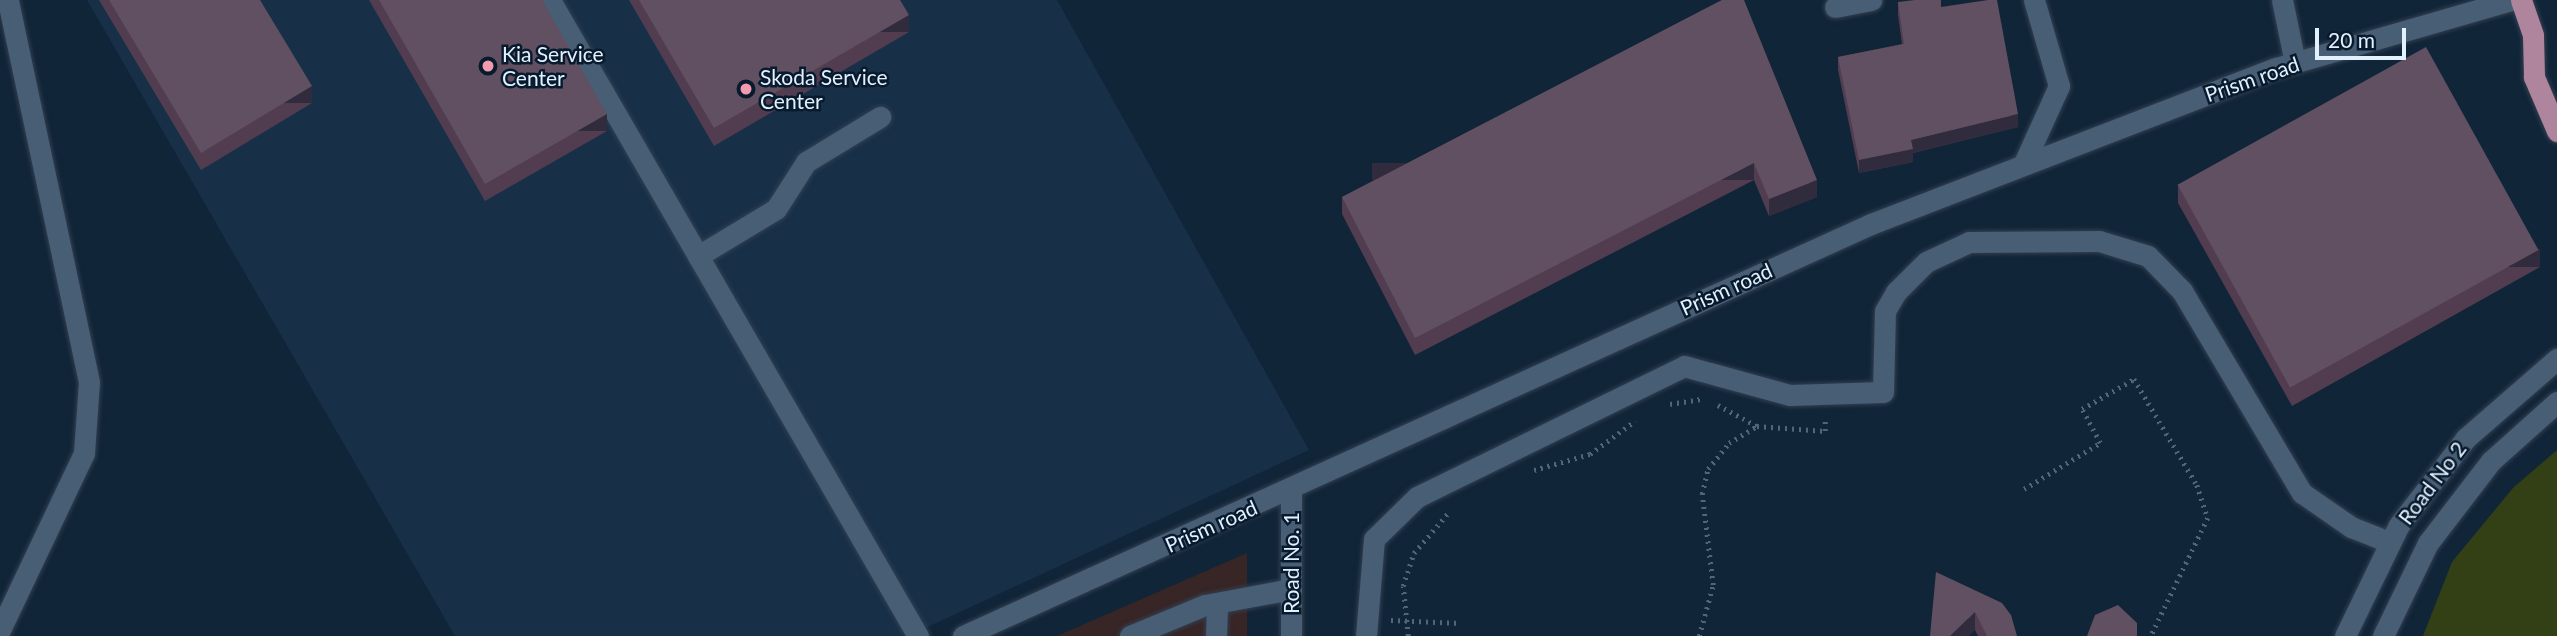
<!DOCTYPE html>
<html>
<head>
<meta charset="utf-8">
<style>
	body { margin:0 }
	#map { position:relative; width:2557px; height:636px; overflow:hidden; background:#112538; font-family:Lato,sans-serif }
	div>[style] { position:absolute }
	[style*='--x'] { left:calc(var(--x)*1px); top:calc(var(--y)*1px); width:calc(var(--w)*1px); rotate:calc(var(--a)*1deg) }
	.built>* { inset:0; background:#173048 }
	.industrial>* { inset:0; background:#382525 }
	.green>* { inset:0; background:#334015 }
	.path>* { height:4.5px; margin-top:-2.25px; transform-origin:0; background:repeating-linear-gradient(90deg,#536576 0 2px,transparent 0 7px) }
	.roads { filter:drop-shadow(0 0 2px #323f50) drop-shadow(0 0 2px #323f50) }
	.minor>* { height:21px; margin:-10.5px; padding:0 10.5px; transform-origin:10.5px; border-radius:10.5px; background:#485e74 }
	.major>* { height:21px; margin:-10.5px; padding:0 10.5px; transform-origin:10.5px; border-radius:10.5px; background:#af859e }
	.wall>* { inset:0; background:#513d4f }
	.shaded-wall>* { inset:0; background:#312b3e; transform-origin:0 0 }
	.building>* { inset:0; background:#615062; transform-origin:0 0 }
	.dots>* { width:19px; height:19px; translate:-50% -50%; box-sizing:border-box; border:4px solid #081b2e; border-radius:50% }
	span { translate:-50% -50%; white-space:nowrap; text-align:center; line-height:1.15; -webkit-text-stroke:5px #081b2e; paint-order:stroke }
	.poi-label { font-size:21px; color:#e3f0fd }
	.left { translate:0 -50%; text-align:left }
	.street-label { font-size:21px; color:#e3f0fd }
	.scale { position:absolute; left:2315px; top:28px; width:91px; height:32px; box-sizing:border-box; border:4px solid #e3f0fd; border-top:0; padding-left:9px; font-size:21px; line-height:24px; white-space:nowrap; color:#e3f0fd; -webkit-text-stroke:5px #081b2e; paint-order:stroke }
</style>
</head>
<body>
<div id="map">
	<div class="built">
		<div style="clip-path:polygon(87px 0,1057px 0,1309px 450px,908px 636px,455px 636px)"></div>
	</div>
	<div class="industrial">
		<div style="clip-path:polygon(1247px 553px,1247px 636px,1057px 636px)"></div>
	</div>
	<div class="green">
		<div style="clip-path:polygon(2557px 450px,2557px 636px,2423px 636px,2452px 562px,2513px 488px)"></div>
	</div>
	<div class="path">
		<div style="--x:1670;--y:404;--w:33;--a:-9"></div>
		<div style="--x:1718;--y:405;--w:44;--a:28.3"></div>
		<div style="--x:1534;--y:470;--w:58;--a:-15.9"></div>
		<div style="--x:1590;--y:454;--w:56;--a:-36.3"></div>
		<div style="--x:2024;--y:489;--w:89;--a:-31.2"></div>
		<div style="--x:2100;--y:443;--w:38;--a:-118"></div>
		<div style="--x:2082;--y:409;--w:60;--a:-30"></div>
		<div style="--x:2134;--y:379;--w:123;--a:59.3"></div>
		<div style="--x:2197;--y:485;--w:35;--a:72"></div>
		<div style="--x:2208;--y:518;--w:131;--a:115.8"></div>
		<div style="--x:1391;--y:620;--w:69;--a:2.5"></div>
		<div style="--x:1408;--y:636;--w:50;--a:-95.7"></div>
		<div style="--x:1403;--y:586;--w:35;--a:-72"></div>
		<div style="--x:1414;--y:553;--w:54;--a:-49.5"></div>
		<div style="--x:1699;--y:636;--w:53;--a:-74.6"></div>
		<div style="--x:1713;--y:585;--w:92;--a:-96.9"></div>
		<div style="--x:1702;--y:494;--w:26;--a:-77"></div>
		<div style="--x:1708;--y:469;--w:33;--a:-51"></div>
		<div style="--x:1729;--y:443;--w:33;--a:-31"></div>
		<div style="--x:1757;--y:426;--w:68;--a:4.2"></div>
		<div style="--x:1825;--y:431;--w:11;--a:-90"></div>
	</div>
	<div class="roads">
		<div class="minor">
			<div style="--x:550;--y:0;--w:735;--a:59.95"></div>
			<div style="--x:2282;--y:0;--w:64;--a:78.3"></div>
			<div style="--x:1835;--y:7;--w:37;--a:-11"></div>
			<div style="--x:2024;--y:163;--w:85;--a:-65.6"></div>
			<div style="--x:2059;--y:86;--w:90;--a:-106.2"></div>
			<div style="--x:698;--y:256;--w:91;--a:-31.1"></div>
			<div style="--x:776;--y:209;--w:56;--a:-57.4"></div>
			<div style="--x:806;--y:162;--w:87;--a:-31.3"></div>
			<div style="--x:0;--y:630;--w:196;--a:-64.6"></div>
			<div style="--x:84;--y:453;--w:71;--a:-86"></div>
			<div style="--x:89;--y:382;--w:390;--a:-102"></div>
			<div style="--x:963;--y:636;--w:997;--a:-24.41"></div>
			<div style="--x:1871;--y:224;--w:434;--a:-21.1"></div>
			<div style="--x:2276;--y:68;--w:246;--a:-16.1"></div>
			<div style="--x:1130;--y:636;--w:81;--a:-22.5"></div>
			<div style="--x:1205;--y:605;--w:87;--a:-10.5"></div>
			<div style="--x:1216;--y:636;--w:33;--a:-88"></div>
			<div style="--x:1291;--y:636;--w:146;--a:-90"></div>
			<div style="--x:1366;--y:636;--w:97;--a:-85.3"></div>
			<div style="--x:1374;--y:539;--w:60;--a:-44.3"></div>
			<div style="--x:1417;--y:497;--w:297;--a:-26.1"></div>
			<div style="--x:1684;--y:366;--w:110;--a:15.3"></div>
			<div style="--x:1790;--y:395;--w:93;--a:-1.8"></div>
			<div style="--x:1883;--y:392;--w:81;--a:-88.6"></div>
			<div style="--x:1885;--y:311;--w:22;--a:-60"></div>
			<div style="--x:1896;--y:292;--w:42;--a:-45"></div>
			<div style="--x:1926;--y:262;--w:47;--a:-24.9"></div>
			<div style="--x:1969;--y:242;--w:130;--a:-0.4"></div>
			<div style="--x:2099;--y:241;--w:51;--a:17"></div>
			<div style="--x:2148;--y:256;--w:49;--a:45.8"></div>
			<div style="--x:2182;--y:291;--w:235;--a:59.3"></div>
			<div style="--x:2302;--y:493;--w:60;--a:34.8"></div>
			<div style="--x:2351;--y:527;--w:41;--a:21.5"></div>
			<div style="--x:2345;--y:636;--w:123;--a:-64.1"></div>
			<div style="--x:2399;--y:525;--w:110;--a:-52.4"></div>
			<div style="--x:2466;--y:438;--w:121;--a:-41"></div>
			<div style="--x:2383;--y:636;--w:103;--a:-64.2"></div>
			<div style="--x:2428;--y:543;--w:103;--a:-52.5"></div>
			<div style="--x:2491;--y:461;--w:89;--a:-41.8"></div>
		</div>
		<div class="major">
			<div style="--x:2521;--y:0;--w:37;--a:71"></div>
			<div style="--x:2533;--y:35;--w:42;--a:88.6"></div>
			<div style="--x:2534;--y:77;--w:59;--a:66.9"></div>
		</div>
	</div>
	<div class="wall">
		<div style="clip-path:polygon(99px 0,260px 0,312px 103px,201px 170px)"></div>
		<div style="clip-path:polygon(369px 0,542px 0,607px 131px,485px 201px)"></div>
		<div style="clip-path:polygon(629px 0,900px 0,909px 32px,714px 146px)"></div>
		<div style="clip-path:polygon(1722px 0,1817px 197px,1769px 216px,1754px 180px,1415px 355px,1342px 214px,1342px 197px)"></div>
		<div style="clip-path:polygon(1898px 2px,1941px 7px,2018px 127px,1913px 153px,1913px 162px,1859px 173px,1838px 70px,1838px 57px,1902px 44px,1898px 15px)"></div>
		<div style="clip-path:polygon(2178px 186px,2540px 267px,2292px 406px,2178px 203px)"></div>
		<div style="clip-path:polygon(1936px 572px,2017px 636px,1978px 636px,1975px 630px)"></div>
	</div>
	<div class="shaded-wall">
		<div style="left:909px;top:15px;width:17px;height:225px;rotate:90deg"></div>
		<div style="left:312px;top:86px;width:17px;height:130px;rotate:90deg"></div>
		<div style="left:607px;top:114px;width:17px;height:141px;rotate:90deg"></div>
		<div style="clip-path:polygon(2018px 114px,2018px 127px,1913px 153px,1913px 162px,1859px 173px,1859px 160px,1911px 140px)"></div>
		<div style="left:1754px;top:163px;width:17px;height:382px;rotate:90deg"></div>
		<div style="clip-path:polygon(1817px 180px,1817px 197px,1769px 216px,1769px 199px)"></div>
		<div style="left:2540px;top:249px;width:18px;height:284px;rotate:90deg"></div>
		<div style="clip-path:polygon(1975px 612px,1975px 630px,1969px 636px,1950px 636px)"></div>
	</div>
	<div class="building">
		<div style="clip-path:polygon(109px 0,260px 0,312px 86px,201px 153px)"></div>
		<div style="clip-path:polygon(379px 0,542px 0,607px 114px,485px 184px)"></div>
		<div style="clip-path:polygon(639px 0,900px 0,909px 15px,714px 128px)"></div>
		<div style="clip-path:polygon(1722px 0,1744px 0,1817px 180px,1769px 199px,1754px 163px,1415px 338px,1342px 197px)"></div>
		<div style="clip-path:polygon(1915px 0,1941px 0,1941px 7px,1988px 0,1997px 0,2018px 114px,1911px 140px,1913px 149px,1859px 160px,1838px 57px,1904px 44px,1898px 2px)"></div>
		<div style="left:2426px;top:47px;width:232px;height:284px;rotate:61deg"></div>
		<div style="clip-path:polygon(1936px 572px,2002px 603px,2011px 615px,2017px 636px,1987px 636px,1975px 612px,1950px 636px,1930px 636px)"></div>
		<div style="clip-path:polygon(2118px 605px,2137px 623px,2137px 636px,2087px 636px,2095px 615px)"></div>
	</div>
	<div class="dots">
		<div style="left:488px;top:66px;background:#f29aae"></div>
		<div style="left:746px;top:89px;background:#f29aae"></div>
	</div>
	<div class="poi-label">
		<span class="left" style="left:502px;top:66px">Kia Service<br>Center</span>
		<span class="left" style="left:760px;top:89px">Skoda Service<br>Center</span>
	</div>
	<div class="street-label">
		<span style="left:2252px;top:79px;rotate:-19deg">Prism road</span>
		<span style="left:1726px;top:289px;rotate:-24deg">Prism road</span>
		<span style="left:2432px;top:483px;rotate:-53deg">Road No 2</span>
		<span style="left:1211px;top:526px;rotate:-24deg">Prism road</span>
		<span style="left:1291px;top:563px;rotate:-90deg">Road No. 1</span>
	</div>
	<div class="scale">20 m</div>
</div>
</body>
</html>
